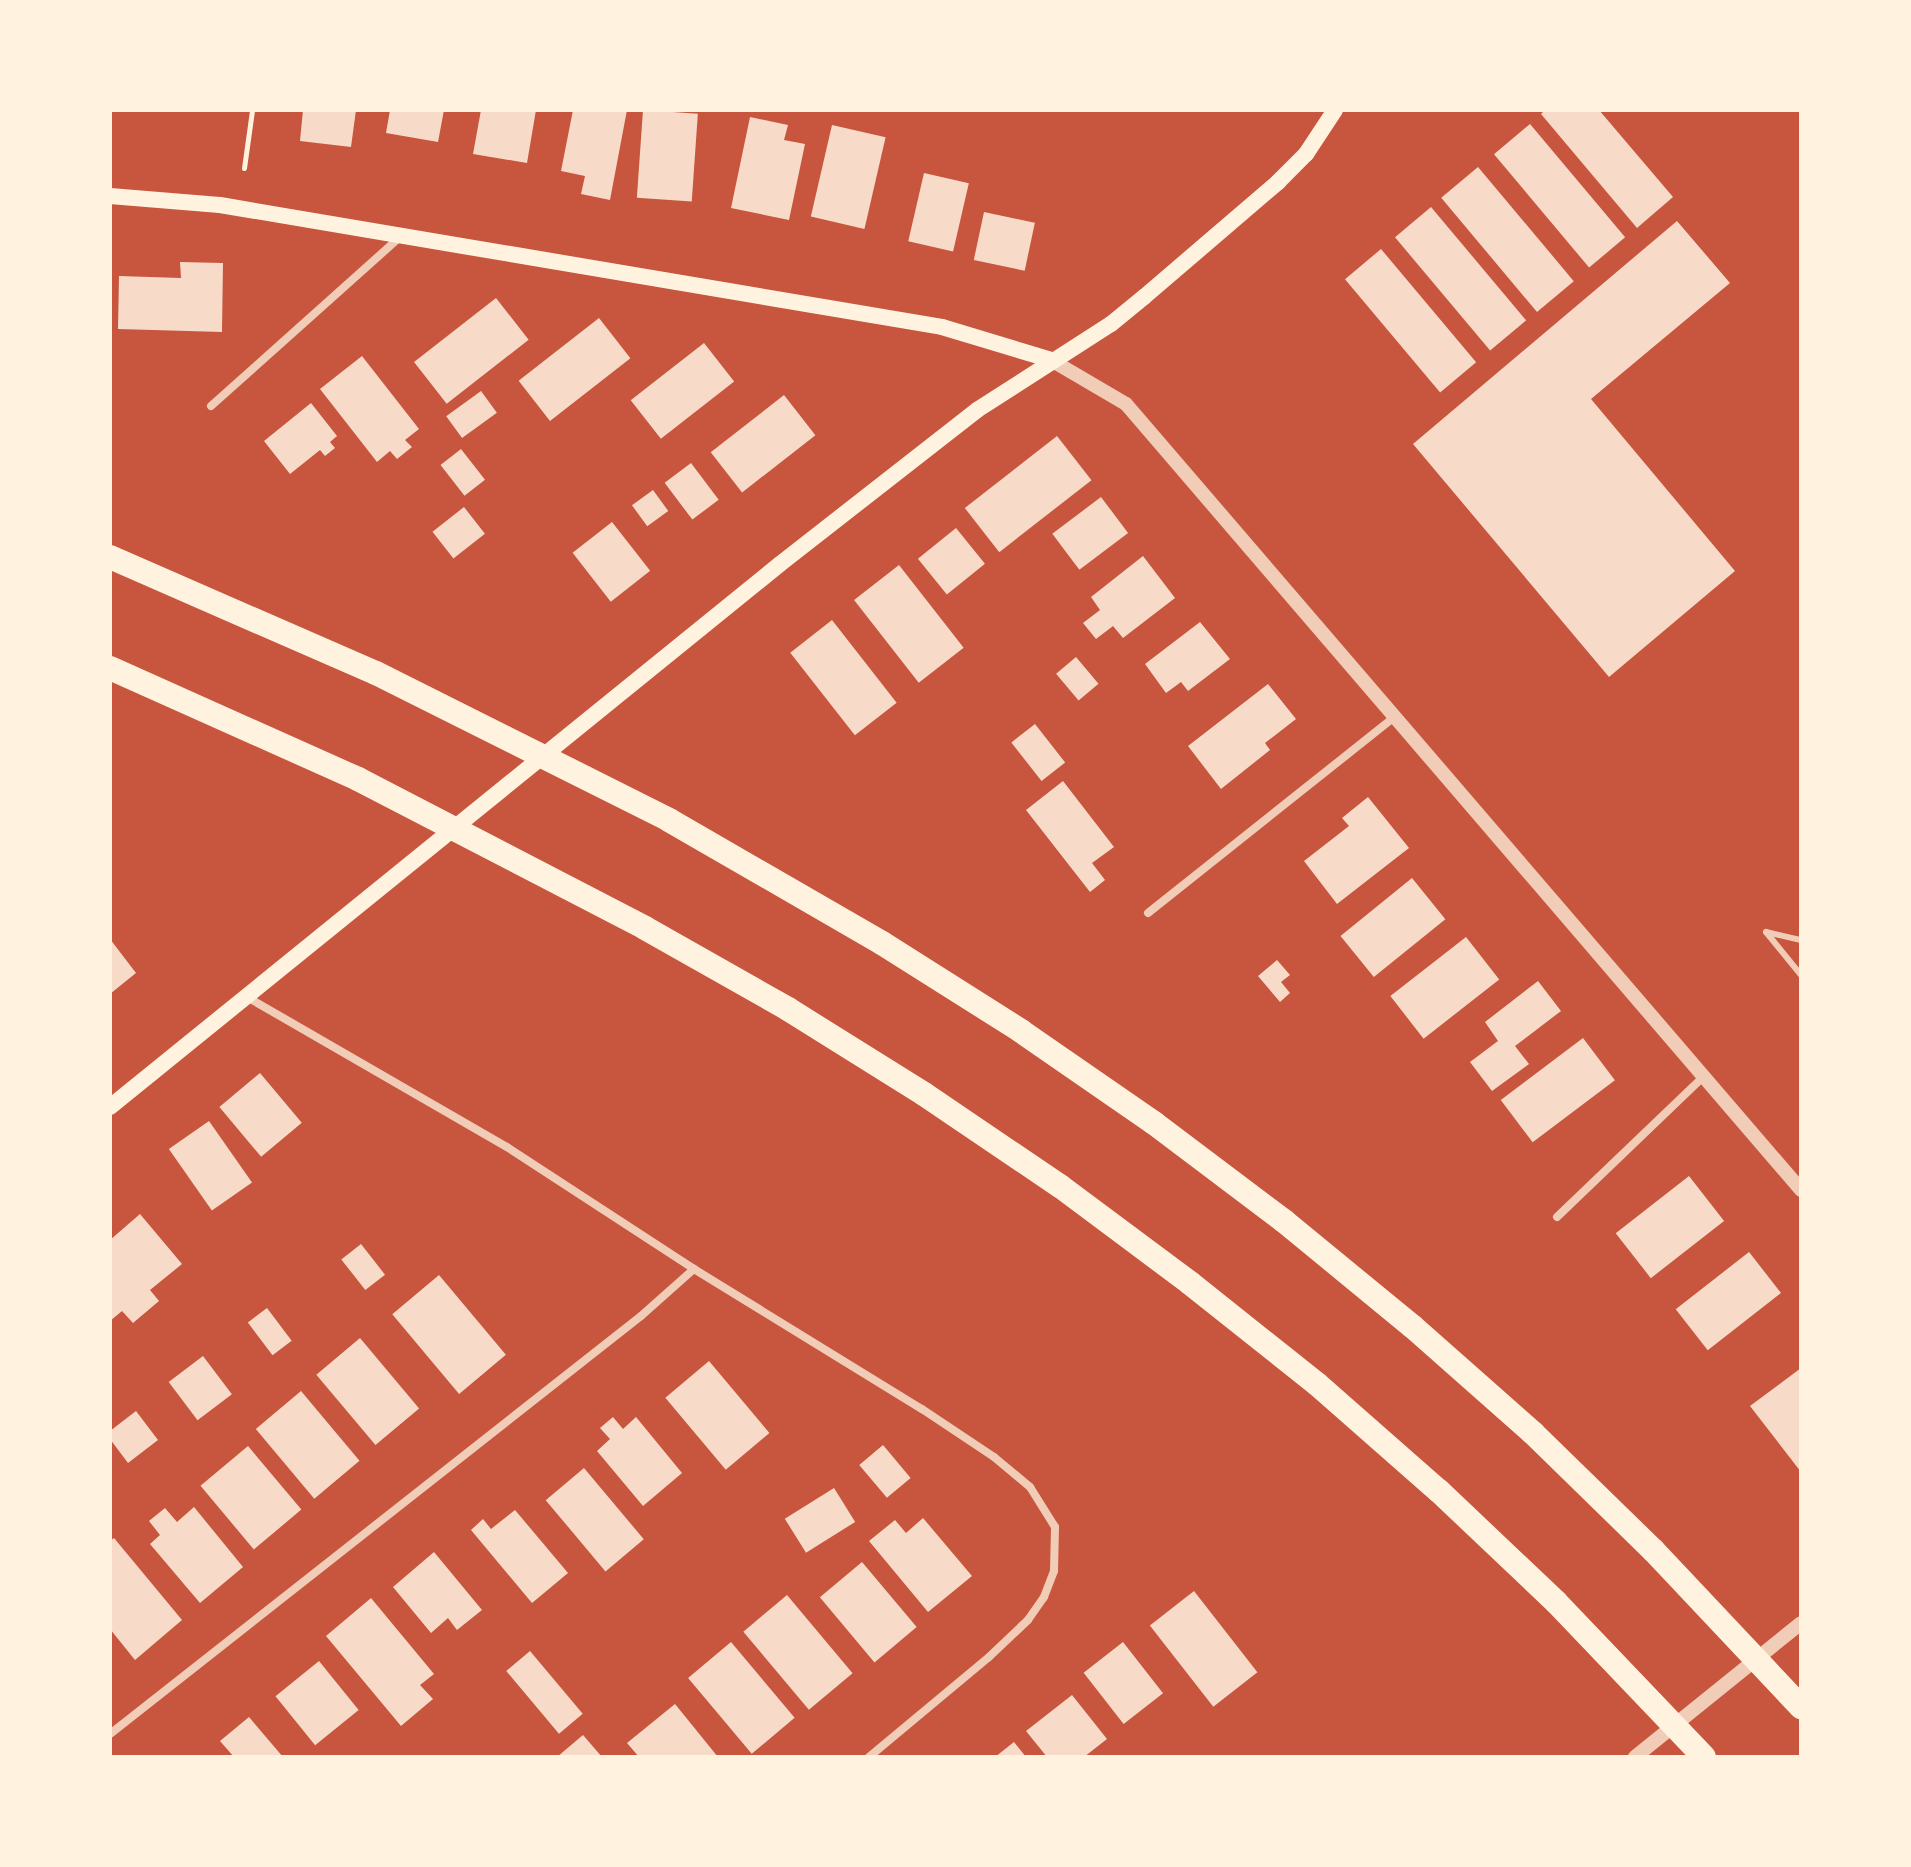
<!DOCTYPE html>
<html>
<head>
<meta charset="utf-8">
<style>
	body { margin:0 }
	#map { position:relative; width:1911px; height:1867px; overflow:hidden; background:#c8553d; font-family:"Nunito Sans",sans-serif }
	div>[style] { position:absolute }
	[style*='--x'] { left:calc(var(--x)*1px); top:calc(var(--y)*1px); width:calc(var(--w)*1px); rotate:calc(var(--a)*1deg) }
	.building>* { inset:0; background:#f7dbc8; transform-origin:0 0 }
	.path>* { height:5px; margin:-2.5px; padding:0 2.5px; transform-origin:2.5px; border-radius:2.5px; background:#fff3e0 }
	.service>* { height:6px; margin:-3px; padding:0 3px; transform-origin:3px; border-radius:3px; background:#f1ccb7 }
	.minor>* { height:8px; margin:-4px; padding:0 4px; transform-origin:4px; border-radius:4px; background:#f1ccb7 }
	.tertiary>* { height:14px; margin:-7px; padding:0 7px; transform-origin:7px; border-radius:7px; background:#f1ccb7 }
	.secondary>* { height:16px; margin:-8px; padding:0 8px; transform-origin:8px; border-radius:8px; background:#fff3e0 }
	.motorway>* { height:24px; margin:-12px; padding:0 12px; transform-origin:12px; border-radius:12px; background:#fff3e0 }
	span { translate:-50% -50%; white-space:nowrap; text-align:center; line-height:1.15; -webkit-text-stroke:6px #fff3e0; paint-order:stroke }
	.frame { position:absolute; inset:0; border:112px solid #fff3e0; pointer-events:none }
</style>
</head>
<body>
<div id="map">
	<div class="building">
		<div style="clip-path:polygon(303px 110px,356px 110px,351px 147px,300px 141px)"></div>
		<div style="clip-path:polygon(390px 110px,444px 110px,438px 142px,386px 133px)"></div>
		<div style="clip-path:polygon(481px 110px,536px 110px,527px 163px,473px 154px)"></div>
		<div style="clip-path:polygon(573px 110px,627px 110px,610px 200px,581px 194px,585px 176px,561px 171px)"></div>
		<div style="left:643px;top:110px;width:55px;height:88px;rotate:4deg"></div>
		<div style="clip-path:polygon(1545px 110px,1599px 110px,1673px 197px,1637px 228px,1541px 114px)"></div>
		<div style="clip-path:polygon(750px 117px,788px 125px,784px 140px,805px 144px,789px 220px,731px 208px)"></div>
		<div style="left:1530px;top:124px;width:148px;height:47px;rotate:50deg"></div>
		<div style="left:832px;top:125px;width:55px;height:94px;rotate:13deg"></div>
		<div style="left:1478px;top:167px;width:149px;height:48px;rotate:50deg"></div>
		<div style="left:924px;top:173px;width:46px;height:70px;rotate:13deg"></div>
		<div style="left:1431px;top:207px;width:148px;height:47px;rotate:50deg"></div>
		<div style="left:984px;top:212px;width:52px;height:49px;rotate:12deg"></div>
		<div style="clip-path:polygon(1677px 221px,1730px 283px,1591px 399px,1735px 571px,1609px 677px,1413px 444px)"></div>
		<div style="left:1381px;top:249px;width:148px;height:47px;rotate:50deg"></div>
		<div style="clip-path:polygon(180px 262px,223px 263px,222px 332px,118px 329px,119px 276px,181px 278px)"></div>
		<div style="left:496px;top:298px;width:53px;height:104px;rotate:52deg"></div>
		<div style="left:599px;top:318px;width:51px;height:102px;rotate:52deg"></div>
		<div style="left:704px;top:343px;width:49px;height:93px;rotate:52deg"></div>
		<div style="clip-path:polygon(362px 356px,419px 429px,405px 440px,412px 447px,397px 459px,390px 451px,377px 462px,320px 389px)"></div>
		<div style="left:481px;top:391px;width:27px;height:43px;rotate:54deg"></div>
		<div style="left:784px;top:395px;width:51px;height:93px;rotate:52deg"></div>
		<div style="clip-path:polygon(311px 403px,337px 436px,330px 442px,335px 448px,325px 456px,320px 450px,290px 474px,264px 441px)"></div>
		<div style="left:1057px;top:436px;width:56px;height:117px;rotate:52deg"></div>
		<div style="left:461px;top:449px;width:39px;height:26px;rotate:52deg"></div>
		<div style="left:691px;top:463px;width:46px;height:33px;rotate:53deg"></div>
		<div style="left:653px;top:490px;width:26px;height:26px;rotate:54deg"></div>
		<div style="left:1101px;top:497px;width:45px;height:61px;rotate:53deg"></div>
		<div style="left:464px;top:507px;width:34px;height:40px;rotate:52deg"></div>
		<div style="left:612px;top:522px;width:62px;height:50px;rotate:52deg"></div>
		<div style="left:956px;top:528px;width:46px;height:49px;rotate:51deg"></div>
		<div style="clip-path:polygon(1143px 556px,1175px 598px,1123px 638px,1113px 626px,1096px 639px,1083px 623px,1100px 610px,1091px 597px)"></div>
		<div style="left:899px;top:565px;width:105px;height:57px;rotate:52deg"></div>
		<div style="left:832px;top:620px;width:105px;height:53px;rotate:52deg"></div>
		<div style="clip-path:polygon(1200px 622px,1230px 659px,1188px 691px,1181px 682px,1166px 693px,1145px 664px)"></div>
		<div style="left:1076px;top:657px;width:35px;height:26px;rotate:50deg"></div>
		<div style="clip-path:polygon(1268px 684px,1296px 719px,1265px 743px,1270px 750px,1221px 789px,1188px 746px)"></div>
		<div style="left:1035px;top:724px;width:49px;height:30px;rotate:52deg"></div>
		<div style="clip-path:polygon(1063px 781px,1114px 847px,1092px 863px,1105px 880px,1090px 892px,1026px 810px)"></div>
		<div style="clip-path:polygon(1368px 797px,1409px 848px,1337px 904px,1304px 861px,1349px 826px,1342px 818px)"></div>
		<div style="left:1412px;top:878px;width:53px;height:92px;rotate:51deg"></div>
		<div style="left:1466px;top:937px;width:54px;height:96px;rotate:52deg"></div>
		<div style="clip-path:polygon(110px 939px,136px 973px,110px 994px)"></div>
		<div style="clip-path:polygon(1277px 960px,1290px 975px,1281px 982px,1290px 993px,1280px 1002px,1258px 976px)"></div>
		<div style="clip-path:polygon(1538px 981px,1561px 1011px,1515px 1046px,1529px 1064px,1492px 1091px,1470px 1062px,1498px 1041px,1485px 1022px)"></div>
		<div style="left:1583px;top:1038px;width:53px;height:103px;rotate:53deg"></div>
		<div style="left:260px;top:1073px;width:65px;height:53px;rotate:50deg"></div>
		<div style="left:209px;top:1121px;width:75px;height:49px;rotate:55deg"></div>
		<div style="left:1689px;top:1176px;width:57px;height:93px;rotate:52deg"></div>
		<div style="clip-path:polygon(140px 1214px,182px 1264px,150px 1290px,159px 1301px,133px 1323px,122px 1311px,110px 1321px,110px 1240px)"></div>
		<div style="left:361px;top:1244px;width:39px;height:25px;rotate:52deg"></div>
		<div style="left:1749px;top:1252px;width:52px;height:93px;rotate:52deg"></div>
		<div style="left:439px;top:1275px;width:104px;height:61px;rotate:50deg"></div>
		<div style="left:267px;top:1308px;width:41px;height:24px;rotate:53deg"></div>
		<div style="left:360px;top:1338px;width:92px;height:57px;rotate:50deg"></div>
		<div style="left:203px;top:1356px;width:48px;height:43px;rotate:53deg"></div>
		<div style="left:709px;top:1361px;width:94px;height:57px;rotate:50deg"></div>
		<div style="clip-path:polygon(1801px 1368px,1801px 1472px,1750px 1406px)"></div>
		<div style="left:301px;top:1391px;width:91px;height:59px;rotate:50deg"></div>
		<div style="clip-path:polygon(136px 1411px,158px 1440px,128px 1463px,110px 1439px,110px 1431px)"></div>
		<div style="clip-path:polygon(613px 1417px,623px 1429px,636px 1417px,682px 1473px,643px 1506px,597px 1451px,610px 1439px,600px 1428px)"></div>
		<div style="left:883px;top:1445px;width:43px;height:31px;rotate:50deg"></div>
		<div style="left:248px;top:1446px;width:83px;height:62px;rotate:50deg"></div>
		<div style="left:584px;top:1468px;width:93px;height:50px;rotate:50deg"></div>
		<div style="left:834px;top:1488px;width:40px;height:58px;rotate:58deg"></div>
		<div style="clip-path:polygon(194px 1507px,243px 1567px,200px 1603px,150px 1544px,160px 1535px,149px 1521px,165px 1508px,177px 1522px)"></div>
		<div style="clip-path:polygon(515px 1510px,568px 1573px,532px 1603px,471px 1530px,483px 1519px,491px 1529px)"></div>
		<div style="clip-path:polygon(923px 1518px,972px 1576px,928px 1612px,869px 1541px,895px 1520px,906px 1533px)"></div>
		<div style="clip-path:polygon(114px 1538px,182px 1620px,135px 1660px,110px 1629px,110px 1541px)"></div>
		<div style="clip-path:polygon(434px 1552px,482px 1610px,457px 1630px,448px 1618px,431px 1633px,393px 1587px)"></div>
		<div style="left:862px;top:1562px;width:85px;height:55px;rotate:50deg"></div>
		<div style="left:1194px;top:1591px;width:103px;height:56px;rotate:52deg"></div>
		<div style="left:787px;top:1595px;width:102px;height:57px;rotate:50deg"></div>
		<div style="clip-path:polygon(371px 1598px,434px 1674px,420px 1685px,433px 1699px,401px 1726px,326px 1636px)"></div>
		<div style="left:731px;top:1642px;width:99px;height:56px;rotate:50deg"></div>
		<div style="left:1123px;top:1642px;width:65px;height:50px;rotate:52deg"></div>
		<div style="left:530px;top:1651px;width:82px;height:31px;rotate:50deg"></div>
		<div style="left:319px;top:1661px;width:63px;height:56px;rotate:51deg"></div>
		<div style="clip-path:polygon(1072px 1695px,1107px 1739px,1084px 1757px,1047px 1757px,1026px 1731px)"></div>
		<div style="clip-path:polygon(675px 1704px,718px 1757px,639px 1757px,627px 1743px)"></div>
		<div style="clip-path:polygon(249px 1717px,283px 1757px,234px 1757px,220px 1741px)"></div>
		<div style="clip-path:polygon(583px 1735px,602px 1757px,557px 1757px)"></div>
		<div style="clip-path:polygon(1014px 1742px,1026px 1757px,995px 1757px)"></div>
	</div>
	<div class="path">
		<div style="--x:244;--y:168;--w:59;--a:-82.1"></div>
	</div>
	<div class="service">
		<div style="--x:1766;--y:932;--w:55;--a:50.9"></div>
		<div style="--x:1766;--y:932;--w:36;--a:13"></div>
	</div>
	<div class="minor">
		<div style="--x:211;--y:406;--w:255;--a:-41.8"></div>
		<div style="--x:1148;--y:913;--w:315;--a:-38.5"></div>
		<div style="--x:247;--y:997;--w:300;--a:30"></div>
		<div style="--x:507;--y:1147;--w:223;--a:33.1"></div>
		<div style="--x:694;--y:1269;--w:268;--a:31.6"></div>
		<div style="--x:922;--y:1409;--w:87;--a:33.7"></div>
		<div style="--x:994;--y:1457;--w:47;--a:39.8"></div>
		<div style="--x:1030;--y:1487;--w:47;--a:58"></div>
		<div style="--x:1055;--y:1527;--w:44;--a:91.3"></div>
		<div style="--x:1054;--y:1571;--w:28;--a:111"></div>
		<div style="--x:1044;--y:1597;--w:28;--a:125"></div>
		<div style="--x:1028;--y:1620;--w:54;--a:136.5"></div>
		<div style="--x:989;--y:1657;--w:156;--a:140.2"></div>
		<div style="--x:1557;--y:1217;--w:204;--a:-43.8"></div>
		<div style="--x:110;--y:1734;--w:676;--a:-38.21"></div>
		<div style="--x:641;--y:1316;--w:71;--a:-41.6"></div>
	</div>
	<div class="tertiary">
		<div style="--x:1051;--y:360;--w:87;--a:30.4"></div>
		<div style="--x:1126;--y:404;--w:1036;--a:49.34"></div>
		<div style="--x:1635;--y:1757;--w:213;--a:-38.9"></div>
	</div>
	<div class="secondary">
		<div style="--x:110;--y:196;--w:110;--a:4.7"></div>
		<div style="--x:220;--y:205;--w:732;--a:9.59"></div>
		<div style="--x:942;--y:327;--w:114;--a:16.8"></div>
		<div style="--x:110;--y:1107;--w:862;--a:-39.02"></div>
		<div style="--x:780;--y:564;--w:250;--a:-38"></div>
		<div style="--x:977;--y:410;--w:159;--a:-32.7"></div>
		<div style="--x:1111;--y:324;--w:43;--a:-39.3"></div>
		<div style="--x:1144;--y:297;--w:177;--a:-40.6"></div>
		<div style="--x:1278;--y:182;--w:40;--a:-45"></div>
		<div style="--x:1306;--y:154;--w:53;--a:-56.6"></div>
	</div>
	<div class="motorway">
		<div style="--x:110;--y:557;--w:290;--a:23.6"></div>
		<div style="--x:376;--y:673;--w:328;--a:26.6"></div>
		<div style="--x:669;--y:820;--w:246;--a:30"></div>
		<div style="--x:882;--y:943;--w:165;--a:32.3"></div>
		<div style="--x:1021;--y:1031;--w:162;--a:34.7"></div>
		<div style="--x:1154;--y:1123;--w:163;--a:37"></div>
		<div style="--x:1284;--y:1221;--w:166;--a:39.4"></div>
		<div style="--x:1412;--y:1326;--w:162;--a:41.5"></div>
		<div style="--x:1533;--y:1433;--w:168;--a:44.3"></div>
		<div style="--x:1653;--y:1550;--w:216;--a:46.7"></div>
		<div style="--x:110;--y:668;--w:272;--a:24.1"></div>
		<div style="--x:358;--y:779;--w:323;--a:27.4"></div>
		<div style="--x:645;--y:928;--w:164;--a:29.5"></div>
		<div style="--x:788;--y:1009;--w:160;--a:32"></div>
		<div style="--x:924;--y:1094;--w:164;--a:34.1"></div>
		<div style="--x:1060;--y:1186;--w:162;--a:36.7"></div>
		<div style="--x:1190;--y:1283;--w:162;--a:38.5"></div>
		<div style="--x:1317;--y:1384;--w:162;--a:41.3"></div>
		<div style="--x:1439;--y:1491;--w:161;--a:43.5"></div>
		<div style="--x:1556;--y:1602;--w:214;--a:46.3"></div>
	</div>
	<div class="frame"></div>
</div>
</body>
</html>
